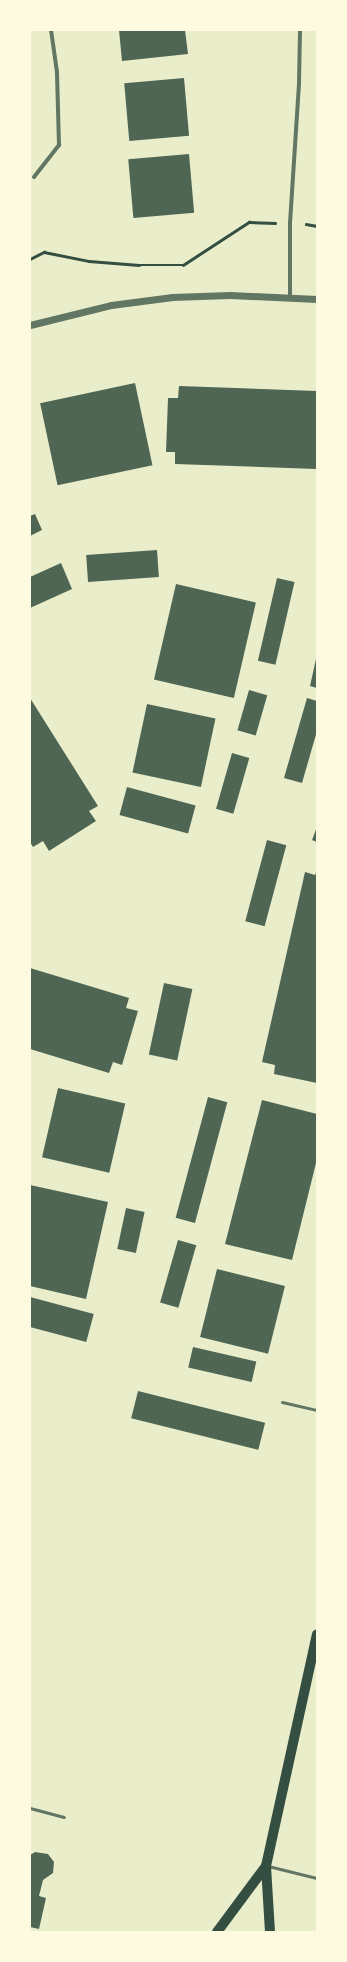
<!DOCTYPE html>
<html>
<head>
<meta charset="utf-8">
<style>
	body { margin:0 }
	#map { position:relative; width:347px; height:1962px; overflow:hidden; background:#e9edc9; font-family:Raleway,sans-serif }
	div>[style] { position:absolute }
	[style*='--x'] { left:calc(var(--x)*1px); top:calc(var(--y)*1px); width:calc(var(--w)*1px); rotate:calc(var(--a)*1deg) }
	.building>* { inset:0; background:#4f6655; transform-origin:0 0 }
	.path>* { height:2.5px; margin:-1.25px; padding:0 1.25px; transform-origin:1.25px; border-radius:1.25px; background:#344e41 }
	.service>* { height:3px; margin:-1.5px; padding:0 1.5px; transform-origin:1.5px; border-radius:1.5px; background:#617663 }
	.minor>* { height:4px; margin:-2px; padding:0 2px; transform-origin:2px; border-radius:2px; background:#617663 }
	.tertiary>* { height:7px; margin:-3.5px; padding:0 3.5px; transform-origin:3.5px; border-radius:3.5px; background:#617663 }
	.primary>* { height:10px; margin:-5px; padding:0 5px; transform-origin:5px; border-radius:5px; background:#344e41 }
	span { translate:-50% -50%; white-space:nowrap; text-align:center; line-height:1.15; -webkit-text-stroke:4px #fefae0; paint-order:stroke }
	.frame { position:absolute; inset:0; border:31px solid #fefae0; pointer-events:none }
</style>
</head>
<body>
<div id="map">
	<div class="building">
		<div style="clip-path:polygon(119px 30px,185px 30px,188px 54px,122px 61px)"></div>
		<div style="left:184px;top:78px;width:58px;height:60px;rotate:85deg"></div>
		<div style="left:189px;top:154px;width:59px;height:61px;rotate:85deg"></div>
		<div style="left:135px;top:383px;width:84px;height:97px;rotate:78deg"></div>
		<div style="clip-path:polygon(179px 386px,317px 391px,317px 469px,175px 464px,175px 452px,166px 452px,168px 398px,178px 398px)"></div>
		<div style="clip-path:polygon(35px 514px,42px 530px,30px 536px,30px 516px)"></div>
		<div style="left:157px;top:550px;width:27px;height:71px;rotate:86deg"></div>
		<div style="clip-path:polygon(61px 563px,72px 589px,30px 608px,30px 577px)"></div>
		<div style="left:277px;top:578px;width:18px;height:85px;rotate:13deg"></div>
		<div style="left:176px;top:584px;width:82px;height:98px;rotate:13deg"></div>
		<div style="clip-path:polygon(316px 659px,317px 659px,317px 688px,310px 686px)"></div>
		<div style="left:249px;top:690px;width:19px;height:42px;rotate:16deg"></div>
		<div style="clip-path:polygon(30px 698px,98px 806px,89px 811px,96px 821px,49px 851px,43px 841px,33px 847px,30px 842px)"></div>
		<div style="clip-path:polygon(307px 698px,317px 701px,317px 731px,302px 783px,284px 778px)"></div>
		<div style="left:147px;top:704px;width:70px;height:70px;rotate:12deg"></div>
		<div style="left:232px;top:753px;width:18px;height:58px;rotate:16deg"></div>
		<div style="left:127px;top:787px;width:71px;height:29px;rotate:15deg"></div>
		<div style="clip-path:polygon(317px 827px,317px 842px,312px 840px)"></div>
		<div style="left:267px;top:840px;width:20px;height:84px;rotate:15deg"></div>
		<div style="clip-path:polygon(317px 870px,317px 1083px,274px 1074px,275px 1065px,262px 1062px,305px 872px,315px 875px)"></div>
		<div style="clip-path:polygon(30px 968px,129px 998px,126px 1008px,138px 1011px,122px 1065px,113px 1062px,109px 1073px,30px 1049px)"></div>
		<div style="left:164px;top:983px;width:29px;height:73px;rotate:12deg"></div>
		<div style="left:58px;top:1088px;width:69px;height:71px;rotate:13deg"></div>
		<div style="left:208px;top:1097px;width:20px;height:125px;rotate:15deg"></div>
		<div style="clip-path:polygon(262px 1100px,317px 1114px,317px 1159px,292px 1260px,225px 1244px)"></div>
		<div style="clip-path:polygon(30px 1185px,108px 1202px,86px 1299px,30px 1286px)"></div>
		<div style="left:126px;top:1208px;width:19px;height:42px;rotate:12deg"></div>
		<div style="left:178px;top:1240px;width:19px;height:65px;rotate:16deg"></div>
		<div style="left:217px;top:1269px;width:70px;height:70px;rotate:14deg"></div>
		<div style="left:30px;top:1297px;width:66px;height:29px;rotate:15deg"></div>
		<div style="left:193px;top:1347px;width:65px;height:21px;rotate:13deg"></div>
		<div style="left:138px;top:1391px;width:131px;height:28px;rotate:14deg"></div>
		<div style="clip-path:polygon(35px 1852px,48px 1854px,54px 1862px,53px 1873px,43px 1880px,39px 1896px,46px 1898px,39px 1929px,30px 1927px,30px 1855px)"></div>
	</div>
	<div class="path">
		<div style="--x:306;--y:224;--w:11;--a:10"></div>
		<div style="--x:30;--y:259;--w:16;--a:-27"></div>
		<div style="--x:44;--y:252;--w:46;--a:11.3"></div>
		<div style="--x:89;--y:261;--w:50;--a:4.6"></div>
		<div style="--x:139;--y:265;--w:44;--a:0"></div>
		<div style="--x:183;--y:265;--w:79;--a:-33.1"></div>
		<div style="--x:249;--y:222;--w:26;--a:2"></div>
	</div>
	<div class="service">
		<div style="--x:282;--y:1402;--w:36;--a:13"></div>
		<div style="--x:30;--y:1808;--w:35;--a:15"></div>
		<div style="--x:268;--y:1866;--w:50;--a:13.8"></div>
	</div>
	<div class="minor">
		<div style="--x:34;--y:177;--w:41;--a:-52"></div>
		<div style="--x:59;--y:145;--w:73;--a:-91.6"></div>
		<div style="--x:57;--y:72;--w:42;--a:-98.1"></div>
		<div style="--x:290;--y:296;--w:73;--a:-90"></div>
		<div style="--x:290;--y:223;--w:140;--a:-86.3"></div>
		<div style="--x:299;--y:83;--w:53;--a:-88.9"></div>
	</div>
	<div class="tertiary">
		<div style="--x:30;--y:325;--w:83;--a:-13.9"></div>
		<div style="--x:111;--y:305;--w:62;--a:-7.5"></div>
		<div style="--x:172;--y:297;--w:58;--a:-2"></div>
		<div style="--x:230;--y:295;--w:87;--a:2.6"></div>
	</div>
	<div class="primary">
		<div style="--x:217;--y:1932;--w:82;--a:-53.4"></div>
		<div style="--x:270;--y:1932;--w:66;--a:-93.5"></div>
		<div style="--x:266;--y:1866;--w:237;--a:-77.6"></div>
	</div>
	<div class="frame"></div>
</div>
</body>
</html>
